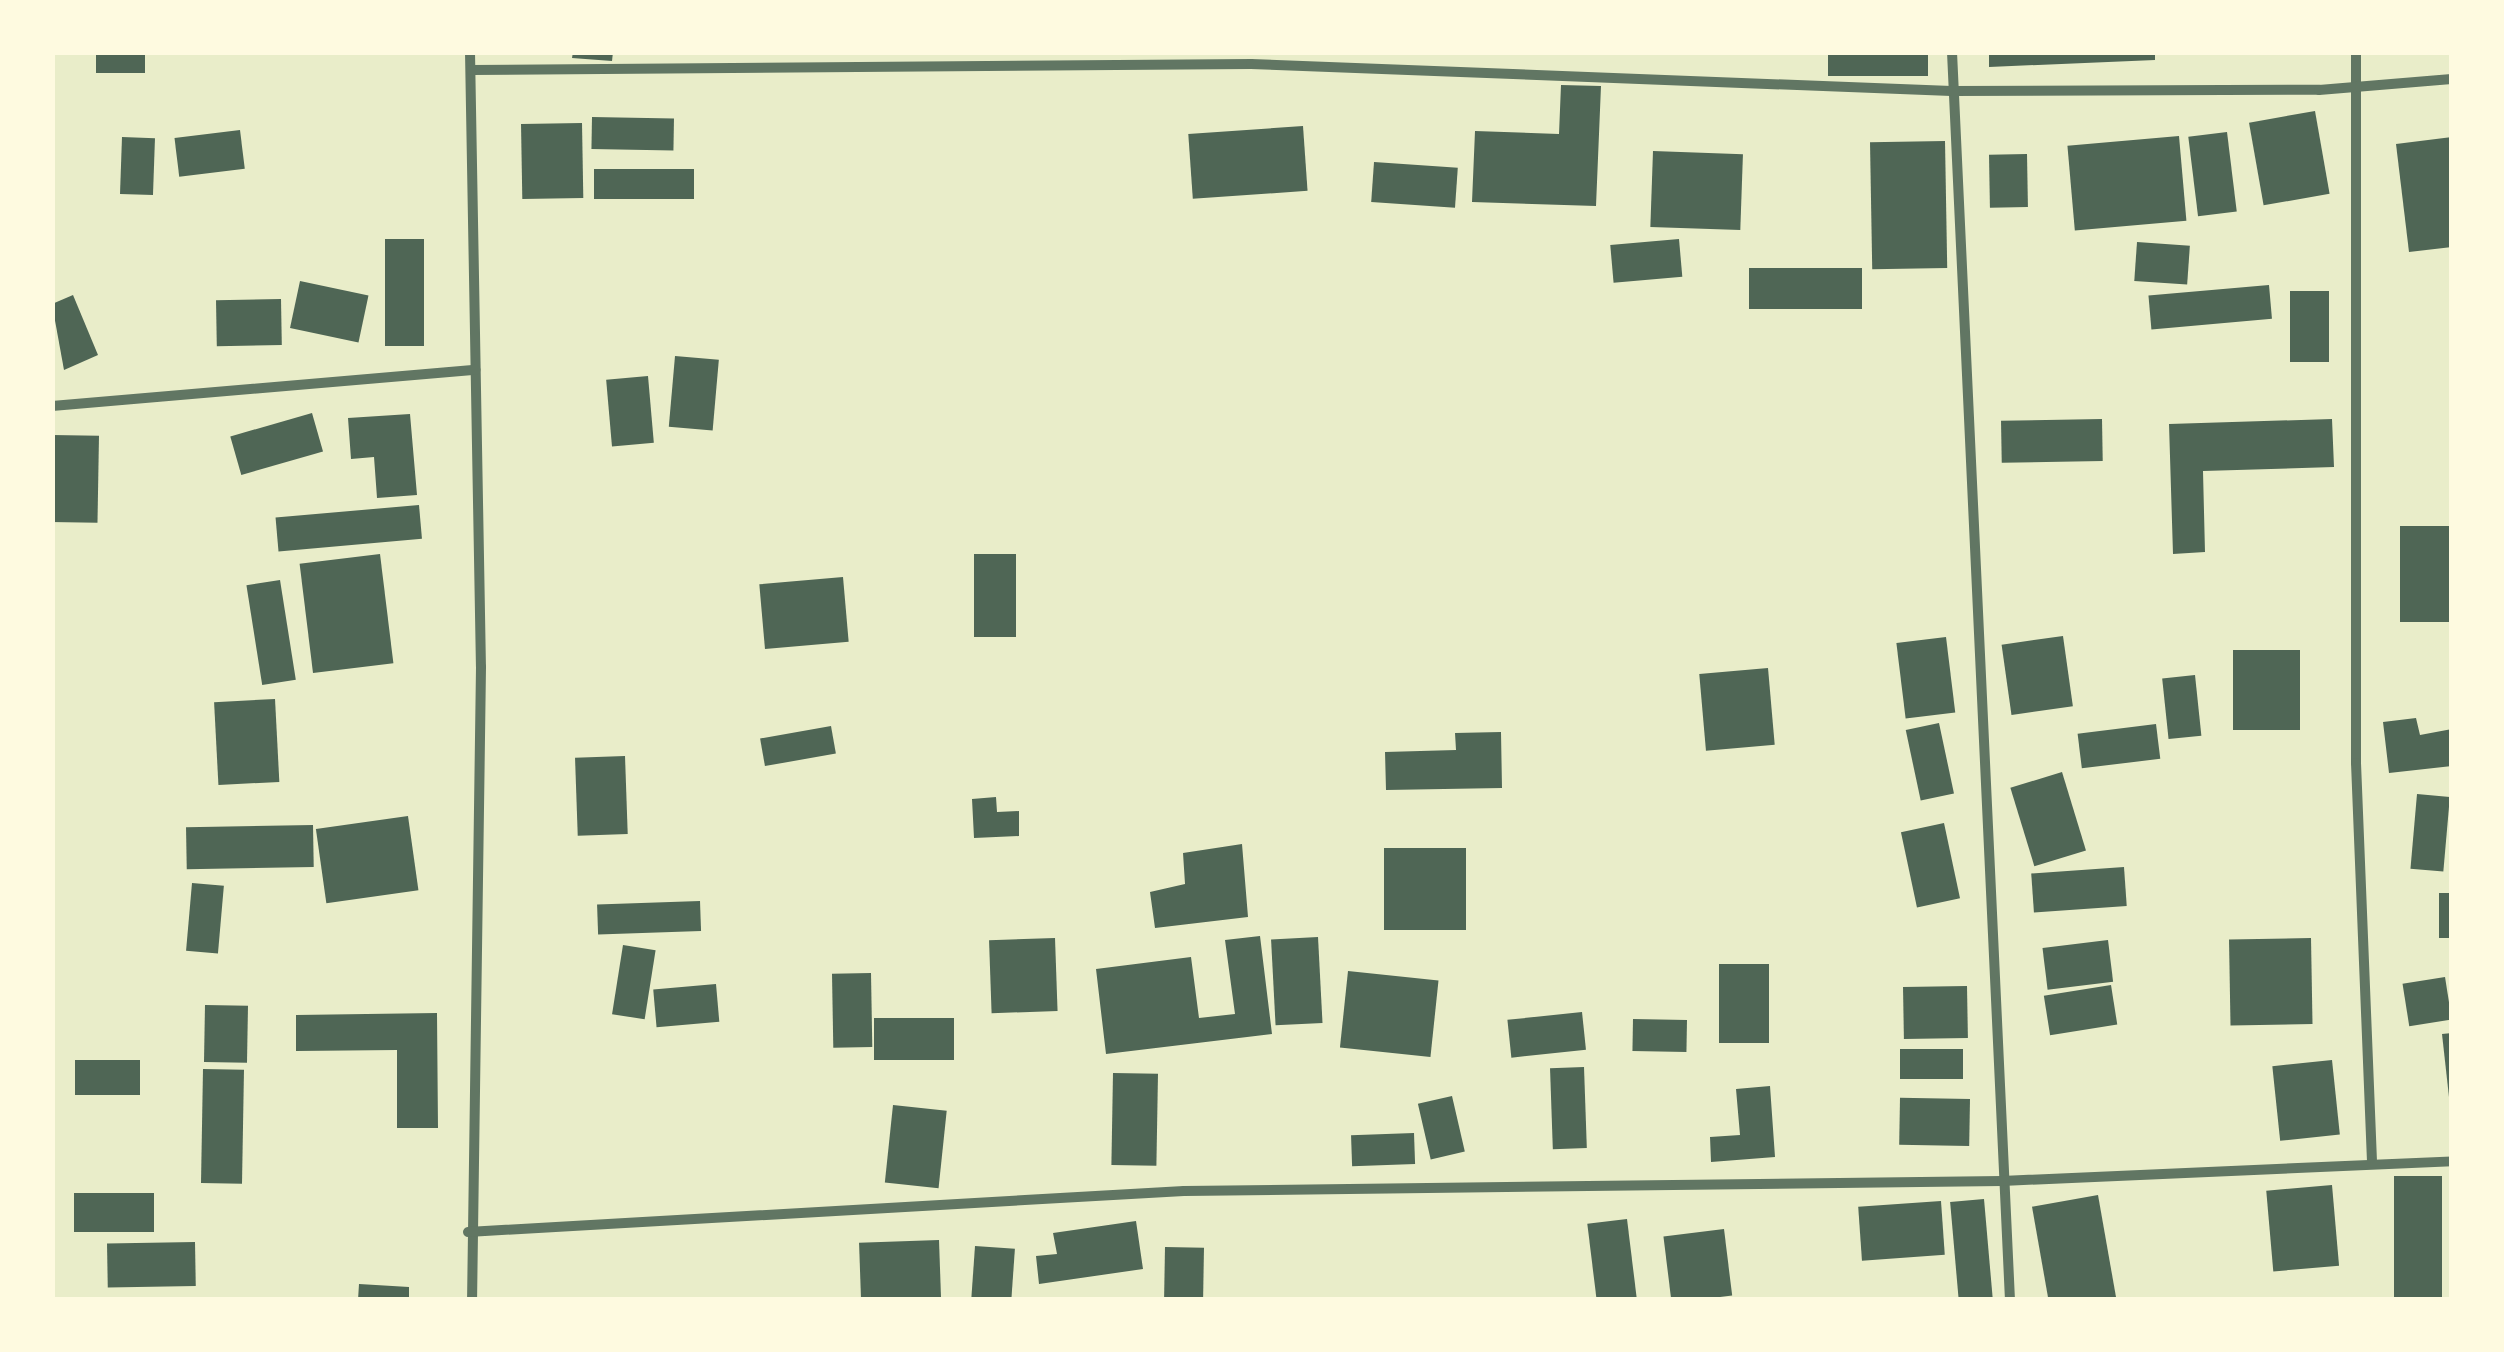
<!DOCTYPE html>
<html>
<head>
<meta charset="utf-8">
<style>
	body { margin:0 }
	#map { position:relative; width:2504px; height:1352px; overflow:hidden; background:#e9edc9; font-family:"PT Sans",sans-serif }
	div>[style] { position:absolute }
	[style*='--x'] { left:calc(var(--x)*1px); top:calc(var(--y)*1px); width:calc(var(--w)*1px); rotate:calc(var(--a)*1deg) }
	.building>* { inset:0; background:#4f6655; transform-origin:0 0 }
	.minor>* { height:10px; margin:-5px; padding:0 5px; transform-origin:5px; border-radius:5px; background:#617663 }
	span { translate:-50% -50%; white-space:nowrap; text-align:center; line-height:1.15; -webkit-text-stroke:8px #fefae0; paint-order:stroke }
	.frame { position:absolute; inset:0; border:55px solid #fefae0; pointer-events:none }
</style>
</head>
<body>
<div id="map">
	<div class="building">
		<div style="left:96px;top:52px;width:49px;height:21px"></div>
		<div style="clip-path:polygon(573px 52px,613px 52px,612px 61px,572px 58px)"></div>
		<div style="left:1828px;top:52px;width:100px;height:24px"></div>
		<div style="clip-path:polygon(1989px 52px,2155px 52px,2155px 60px,1989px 67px)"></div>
		<div style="clip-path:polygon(1561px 85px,1601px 86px,1596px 206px,1472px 202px,1475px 131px,1559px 134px)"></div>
		<div style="left:2315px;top:111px;width:84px;height:67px;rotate:80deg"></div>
		<div style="left:592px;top:117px;width:82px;height:32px;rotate:1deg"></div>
		<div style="left:582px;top:123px;width:75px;height:61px;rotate:89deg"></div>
		<div style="left:1303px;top:126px;width:65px;height:115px;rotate:86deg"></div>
		<div style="left:240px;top:130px;width:39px;height:66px;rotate:83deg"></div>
		<div style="left:2227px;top:132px;width:80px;height:39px;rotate:83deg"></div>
		<div style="left:2179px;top:136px;width:85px;height:112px;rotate:85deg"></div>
		<div style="left:122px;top:137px;width:33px;height:57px;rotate:2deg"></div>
		<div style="clip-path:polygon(2452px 137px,2452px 247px,2409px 252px,2396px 144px)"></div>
		<div style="left:1945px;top:141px;width:127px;height:75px;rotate:89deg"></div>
		<div style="left:1653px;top:151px;width:90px;height:76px;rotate:2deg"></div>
		<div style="left:2027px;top:154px;width:53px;height:38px;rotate:89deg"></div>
		<div style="left:1374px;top:162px;width:84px;height:40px;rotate:4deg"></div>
		<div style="left:694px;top:169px;width:30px;height:100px;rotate:90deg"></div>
		<div style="left:385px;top:239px;width:39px;height:107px"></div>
		<div style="left:1679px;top:239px;width:38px;height:69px;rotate:85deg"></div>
		<div style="left:2137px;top:242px;width:53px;height:39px;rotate:4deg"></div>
		<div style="left:1862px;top:268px;width:41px;height:113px;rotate:90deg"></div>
		<div style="left:300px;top:281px;width:70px;height:48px;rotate:12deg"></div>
		<div style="left:2269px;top:285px;width:34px;height:121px;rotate:85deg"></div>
		<div style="left:2290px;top:291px;width:39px;height:71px"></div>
		<div style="clip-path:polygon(73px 295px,98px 355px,64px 370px,52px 304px)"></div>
		<div style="left:281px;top:299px;width:46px;height:65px;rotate:89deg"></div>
		<div style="left:675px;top:356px;width:44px;height:71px;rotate:5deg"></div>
		<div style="left:648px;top:376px;width:67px;height:42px;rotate:85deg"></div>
		<div style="left:312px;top:413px;width:40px;height:85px;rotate:74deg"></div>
		<div style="clip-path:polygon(410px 414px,417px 495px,377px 498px,374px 457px,351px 459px,348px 418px)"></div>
		<div style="left:2102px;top:419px;width:42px;height:101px;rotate:89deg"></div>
		<div style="clip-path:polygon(2332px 419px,2334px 467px,2203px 471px,2205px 552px,2173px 554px,2169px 424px)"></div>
		<div style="left:52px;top:435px;width:47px;height:87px;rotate:1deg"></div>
		<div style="left:419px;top:505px;width:34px;height:144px;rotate:85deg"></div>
		<div style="left:2452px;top:526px;width:96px;height:52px;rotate:90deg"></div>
		<div style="left:380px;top:554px;width:110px;height:81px;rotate:83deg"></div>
		<div style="left:1016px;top:554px;width:83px;height:42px;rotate:90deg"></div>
		<div style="left:843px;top:577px;width:65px;height:84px;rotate:85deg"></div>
		<div style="left:280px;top:580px;width:101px;height:34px;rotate:81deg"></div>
		<div style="left:2063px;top:636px;width:71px;height:62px;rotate:82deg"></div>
		<div style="left:1946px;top:637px;width:76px;height:50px;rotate:83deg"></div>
		<div style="left:2233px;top:650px;width:67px;height:80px"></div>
		<div style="left:1768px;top:668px;width:77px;height:69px;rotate:85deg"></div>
		<div style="left:2195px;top:675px;width:61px;height:33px;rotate:84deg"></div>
		<div style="left:275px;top:699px;width:83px;height:61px;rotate:87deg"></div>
		<div style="clip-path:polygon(2416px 718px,2420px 735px,2452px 729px,2452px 766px,2389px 773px,2383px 722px)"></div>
		<div style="left:1939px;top:723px;width:72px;height:34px;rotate:78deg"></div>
		<div style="left:2156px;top:724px;width:35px;height:79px;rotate:83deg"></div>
		<div style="left:831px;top:726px;width:28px;height:72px;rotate:80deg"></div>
		<div style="clip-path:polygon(1501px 732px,1502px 788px,1386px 790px,1385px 752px,1456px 750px,1455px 733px)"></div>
		<div style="left:625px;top:756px;width:78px;height:50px;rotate:88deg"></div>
		<div style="left:2062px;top:772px;width:82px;height:54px;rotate:73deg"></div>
		<div style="left:2417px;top:794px;width:33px;height:75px;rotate:5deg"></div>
		<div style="clip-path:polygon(996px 797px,997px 812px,1019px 811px,1019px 836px,974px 838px,972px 799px)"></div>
		<div style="left:408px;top:816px;width:75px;height:93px;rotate:82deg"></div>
		<div style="left:1944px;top:823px;width:77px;height:44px;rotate:78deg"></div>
		<div style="left:313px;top:825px;width:42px;height:127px;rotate:89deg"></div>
		<div style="clip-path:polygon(1242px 844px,1248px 917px,1155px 928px,1150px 892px,1185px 884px,1183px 853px)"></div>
		<div style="left:1384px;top:848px;width:82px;height:82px"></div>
		<div style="left:2124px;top:867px;width:39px;height:93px;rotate:86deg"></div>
		<div style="left:192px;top:883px;width:32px;height:68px;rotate:5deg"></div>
		<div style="left:2439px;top:893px;width:13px;height:45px"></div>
		<div style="left:700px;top:901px;width:30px;height:103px;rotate:88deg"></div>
		<div style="clip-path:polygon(1260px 936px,1272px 1034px,1106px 1054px,1096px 969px,1191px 957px,1199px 1018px,1235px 1014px,1225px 940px)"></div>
		<div style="left:1318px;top:937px;width:86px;height:47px;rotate:87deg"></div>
		<div style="left:1055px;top:938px;width:73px;height:66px;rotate:88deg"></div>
		<div style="left:2311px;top:938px;width:86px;height:82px;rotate:89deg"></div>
		<div style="left:2108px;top:940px;width:42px;height:66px;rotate:83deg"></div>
		<div style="left:623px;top:945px;width:33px;height:70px;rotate:9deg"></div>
		<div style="left:1769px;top:964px;width:79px;height:50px;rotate:90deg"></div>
		<div style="left:1348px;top:971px;width:91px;height:77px;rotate:6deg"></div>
		<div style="left:871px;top:973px;width:74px;height:39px;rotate:89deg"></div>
		<div style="left:2445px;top:977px;width:43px;height:43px;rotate:81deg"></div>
		<div style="left:716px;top:984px;width:38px;height:63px;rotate:85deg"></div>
		<div style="left:2111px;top:985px;width:40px;height:68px;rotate:81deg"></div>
		<div style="left:1967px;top:986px;width:52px;height:64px;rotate:89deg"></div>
		<div style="left:205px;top:1005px;width:43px;height:57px;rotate:1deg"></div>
		<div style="left:1582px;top:1012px;width:38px;height:75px;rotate:84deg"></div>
		<div style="clip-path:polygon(437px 1013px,438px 1128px,397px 1128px,397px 1050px,296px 1051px,296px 1015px)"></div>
		<div style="left:954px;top:1018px;width:42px;height:80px;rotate:90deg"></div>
		<div style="left:1633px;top:1019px;width:54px;height:32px;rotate:1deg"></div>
		<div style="clip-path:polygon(2452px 1033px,2452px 1097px,2449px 1097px,2442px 1034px)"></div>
		<div style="left:1963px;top:1049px;width:30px;height:63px;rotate:90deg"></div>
		<div style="left:140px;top:1060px;width:35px;height:65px;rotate:90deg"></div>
		<div style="left:2332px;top:1060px;width:75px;height:60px;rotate:84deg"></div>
		<div style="left:1584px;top:1067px;width:81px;height:34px;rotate:88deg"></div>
		<div style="left:203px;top:1069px;width:41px;height:114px;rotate:1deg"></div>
		<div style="left:1113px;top:1073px;width:45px;height:92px;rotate:1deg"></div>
		<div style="clip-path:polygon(1770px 1086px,1775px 1157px,1711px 1162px,1710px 1137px,1740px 1135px,1736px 1089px)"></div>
		<div style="left:1452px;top:1096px;width:57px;height:35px;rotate:77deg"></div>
		<div style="left:1970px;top:1099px;width:47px;height:70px;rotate:91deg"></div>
		<div style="left:893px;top:1105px;width:54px;height:78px;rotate:6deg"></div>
		<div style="left:1414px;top:1133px;width:31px;height:63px;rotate:88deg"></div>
		<div style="left:2394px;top:1176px;width:48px;height:121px"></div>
		<div style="left:2332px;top:1185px;width:81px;height:66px;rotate:85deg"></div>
		<div style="left:154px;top:1193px;width:39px;height:80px;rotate:90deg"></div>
		<div style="left:2098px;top:1195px;width:107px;height:67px;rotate:80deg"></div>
		<div style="left:1984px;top:1199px;width:101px;height:34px;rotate:85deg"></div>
		<div style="left:1941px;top:1201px;width:54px;height:83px;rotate:86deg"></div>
		<div style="left:1627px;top:1219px;width:79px;height:40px;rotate:83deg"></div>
		<div style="clip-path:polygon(1136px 1221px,1143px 1269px,1039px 1284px,1036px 1256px,1057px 1254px,1053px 1233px)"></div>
		<div style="left:1724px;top:1229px;width:67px;height:61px;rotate:83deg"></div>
		<div style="left:939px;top:1240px;width:60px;height:80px;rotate:88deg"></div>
		<div style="left:195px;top:1242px;width:44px;height:88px;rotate:89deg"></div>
		<div style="left:975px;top:1246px;width:40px;height:54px;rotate:4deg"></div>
		<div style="left:1165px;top:1247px;width:39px;height:53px;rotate:1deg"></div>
		<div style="clip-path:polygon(359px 1284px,409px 1287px,409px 1300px,358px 1300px)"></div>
	</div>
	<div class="minor">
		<div style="--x:470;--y:52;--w:615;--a:88.98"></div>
		<div style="--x:481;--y:667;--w:633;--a:90.81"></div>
		<div style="--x:1952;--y:52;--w:1249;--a:87.34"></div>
		<div style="--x:2356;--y:52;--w:711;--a:90"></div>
		<div style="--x:2356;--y:763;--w:397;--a:87.7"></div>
		<div style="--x:471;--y:70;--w:780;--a:-0.44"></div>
		<div style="--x:1251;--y:64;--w:701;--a:2.21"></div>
		<div style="--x:1951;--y:91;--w:368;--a:-0.2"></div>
		<div style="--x:2319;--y:90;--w:133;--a:-4.7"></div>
		<div style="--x:52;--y:406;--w:425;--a:-4.9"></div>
		<div style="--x:468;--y:1232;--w:717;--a:-3.28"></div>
		<div style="--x:1184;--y:1191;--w:818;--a:-0.7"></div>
		<div style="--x:2002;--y:1181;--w:450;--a:-2.5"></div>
	</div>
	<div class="frame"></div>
</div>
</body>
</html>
